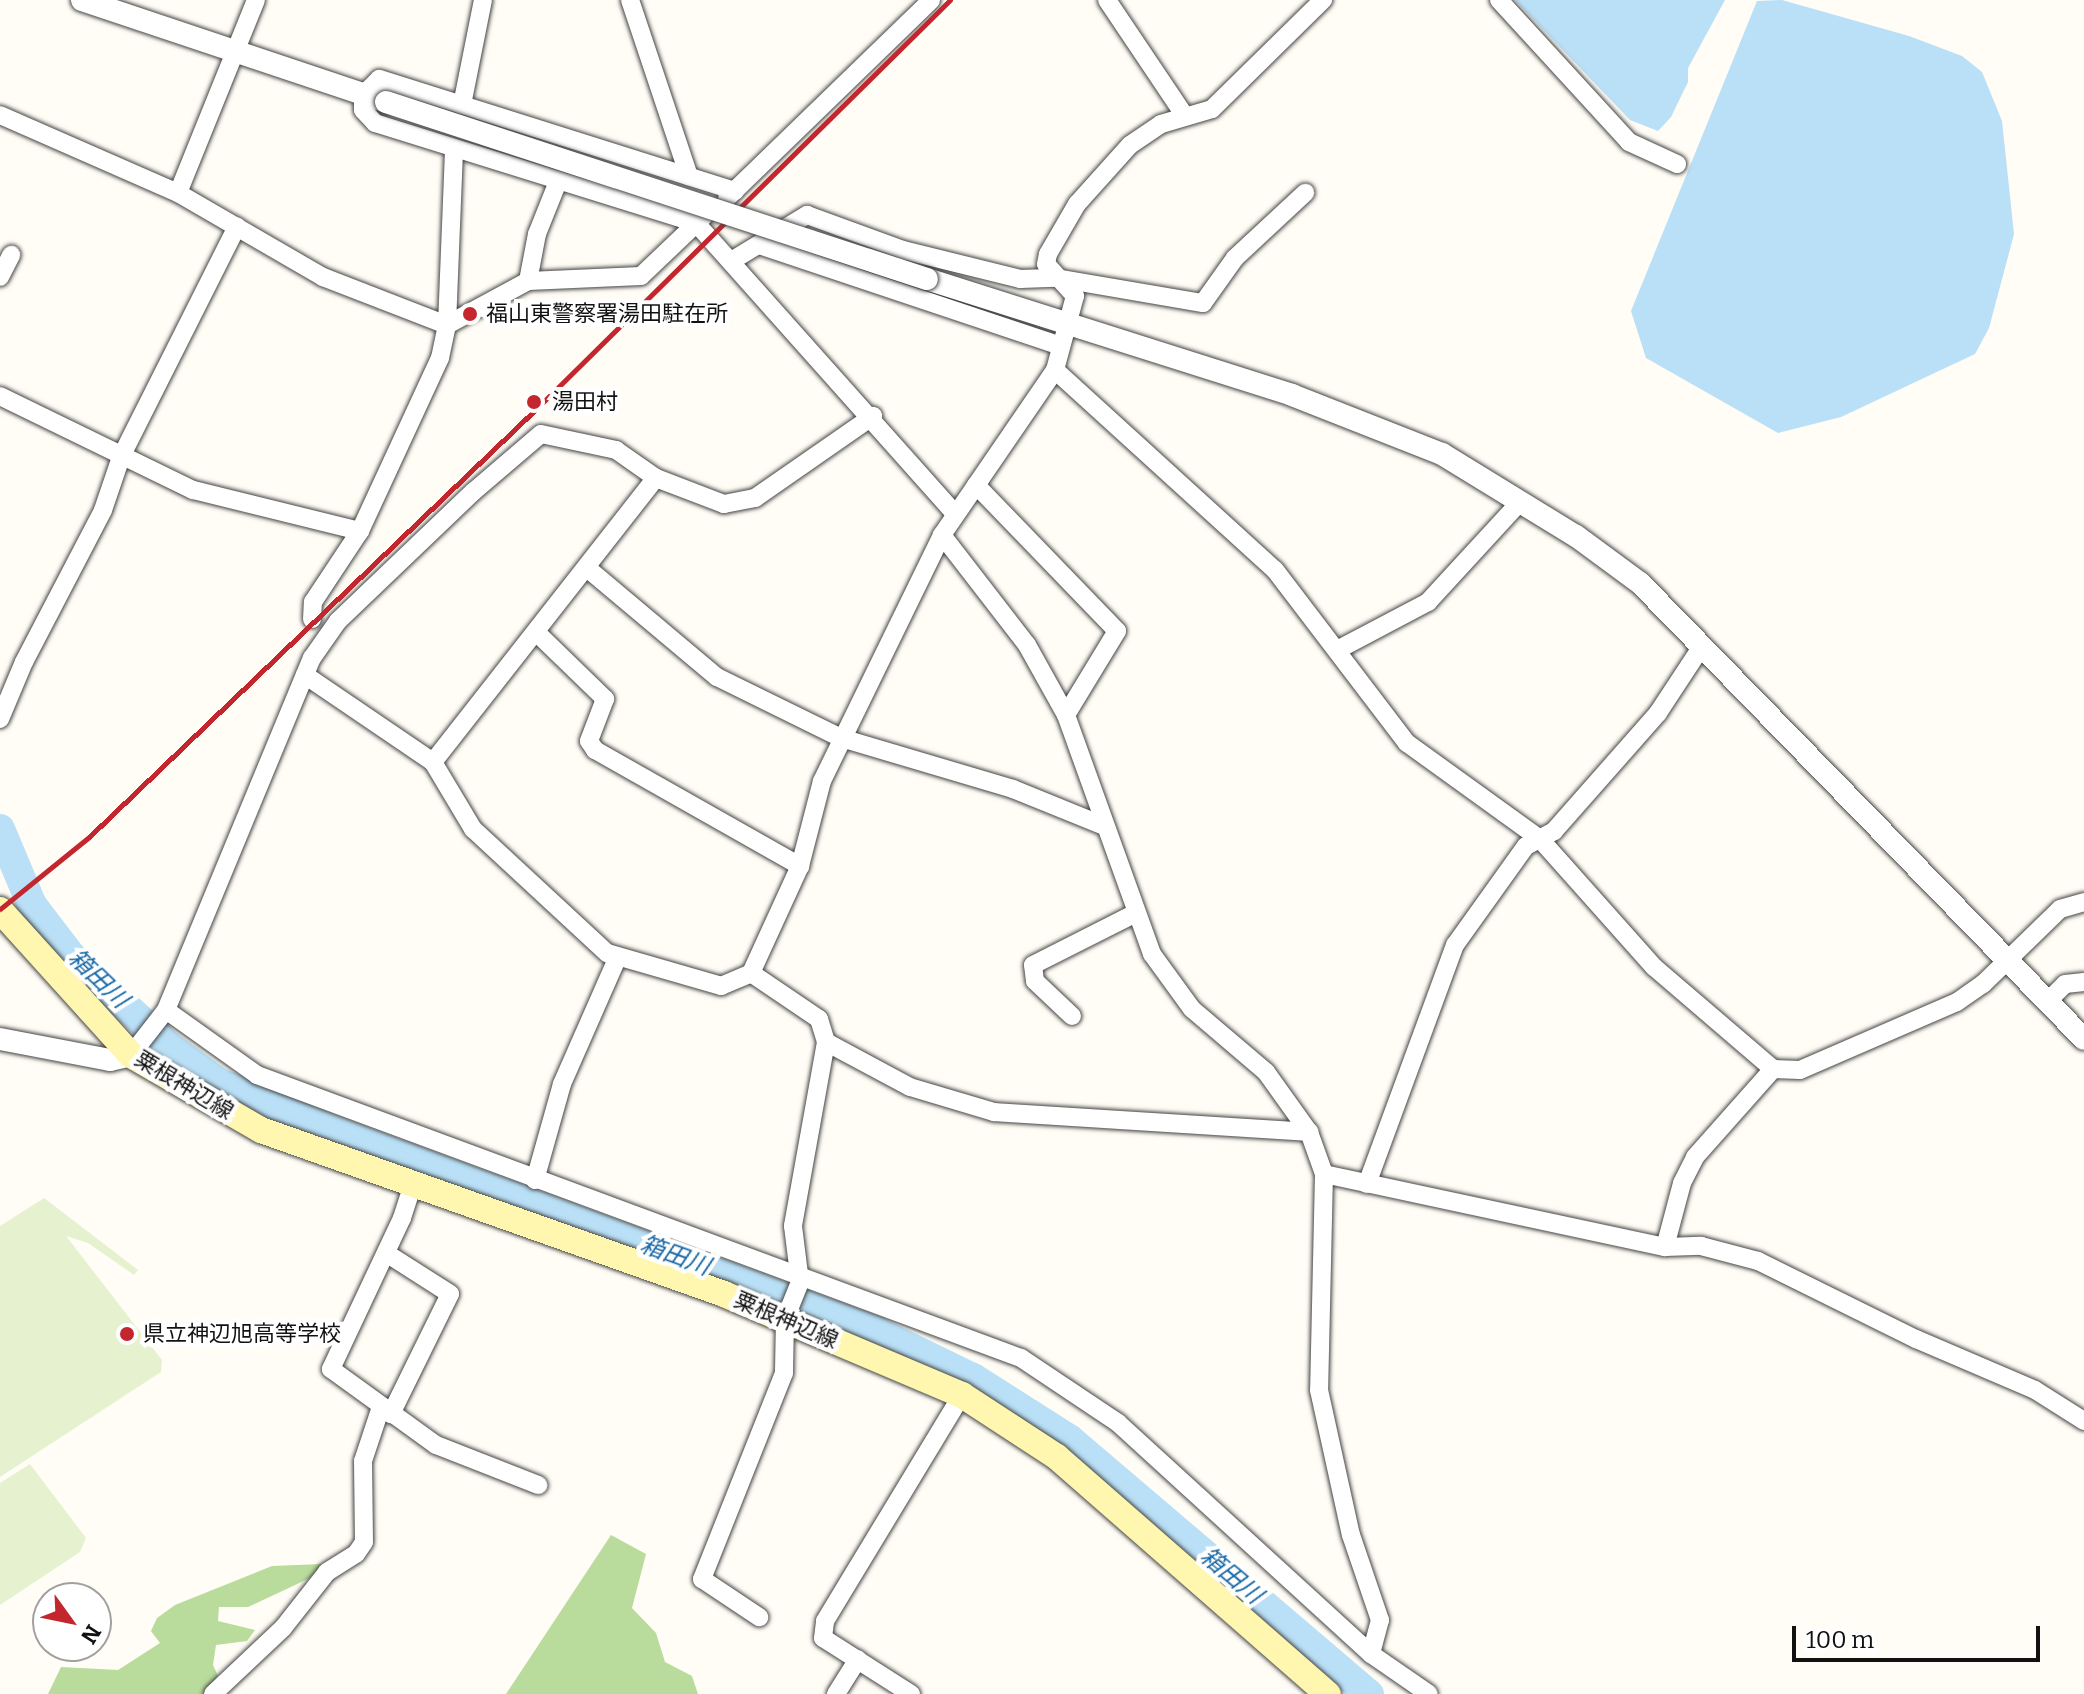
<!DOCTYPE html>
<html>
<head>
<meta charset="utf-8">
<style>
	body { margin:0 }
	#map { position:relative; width:2084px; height:1694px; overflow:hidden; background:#fffdf5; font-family:Bitter,"Noto Sans JP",serif }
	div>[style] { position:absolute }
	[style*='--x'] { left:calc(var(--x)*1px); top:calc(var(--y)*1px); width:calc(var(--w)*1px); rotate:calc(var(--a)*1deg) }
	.forest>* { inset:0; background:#b9dc9c }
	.pitch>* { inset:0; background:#e6f2cf }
	.water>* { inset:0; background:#b9e0f7 }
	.river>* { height:30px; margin:-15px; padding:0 15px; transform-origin:15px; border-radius:15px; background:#b9e0f7 }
	.roads { filter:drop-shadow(0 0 2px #444) drop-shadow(0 0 2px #444) }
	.minor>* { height:18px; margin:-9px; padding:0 9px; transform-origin:9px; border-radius:9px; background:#fff }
	.tertiary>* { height:22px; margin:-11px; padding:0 11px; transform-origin:11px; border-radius:11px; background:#fff }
	.secondary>* { height:26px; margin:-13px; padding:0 13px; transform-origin:13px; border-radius:13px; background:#fff6b0 }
	.rail>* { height:5px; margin:-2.5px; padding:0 2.5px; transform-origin:2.5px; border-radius:2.5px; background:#c4262e }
	.bridges { filter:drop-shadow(0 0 2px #444) drop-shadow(0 0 2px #444) }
	.tertiary-bridge>* { height:22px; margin:-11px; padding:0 11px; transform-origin:11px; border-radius:11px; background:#fff }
	.dots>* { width:22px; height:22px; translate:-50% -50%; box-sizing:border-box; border:4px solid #fff; border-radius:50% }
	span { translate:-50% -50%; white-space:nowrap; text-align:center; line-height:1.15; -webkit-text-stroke:8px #fff; paint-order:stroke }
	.poi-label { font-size:22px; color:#111 }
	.left { translate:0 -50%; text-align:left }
	.street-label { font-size:22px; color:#111 }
	.water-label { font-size:24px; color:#1768a6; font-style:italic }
	.north { position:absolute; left:32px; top:1582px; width:80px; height:80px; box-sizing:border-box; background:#fff; border:2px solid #a0a0a0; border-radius:50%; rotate:123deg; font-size:22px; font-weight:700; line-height:32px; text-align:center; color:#111 }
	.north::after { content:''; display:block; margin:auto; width:28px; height:36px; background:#c4262e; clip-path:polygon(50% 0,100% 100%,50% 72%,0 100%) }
	.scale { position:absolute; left:1792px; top:1626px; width:248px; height:36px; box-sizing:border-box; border:4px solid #111; border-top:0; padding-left:10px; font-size:24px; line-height:28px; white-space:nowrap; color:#111; -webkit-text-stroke:6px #fff; paint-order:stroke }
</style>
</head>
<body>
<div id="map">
	<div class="forest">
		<div style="clip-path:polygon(611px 1535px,646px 1554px,632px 1608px,656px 1633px,665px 1662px,692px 1676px,698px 1694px,506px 1694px)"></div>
		<div style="clip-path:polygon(322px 1564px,310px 1578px,248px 1607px,219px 1607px,218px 1621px,255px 1630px,247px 1641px,216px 1645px,213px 1665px,218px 1676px,208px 1694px,48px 1694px,61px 1667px,118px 1670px,160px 1643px,151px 1631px,157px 1618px,175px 1605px,272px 1566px)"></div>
	</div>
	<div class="pitch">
		<div style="clip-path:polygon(44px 1198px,138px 1270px,134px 1275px,88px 1243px,66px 1236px,162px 1360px,161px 1372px,0 1477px,0 1226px)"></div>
		<div style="clip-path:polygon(30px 1464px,86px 1538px,80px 1552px,0 1605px,0 1483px)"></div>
	</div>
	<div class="water">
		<div style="clip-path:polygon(1515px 0,1725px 0,1688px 68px,1688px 82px,1671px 117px,1658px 131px,1630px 120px)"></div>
		<div style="clip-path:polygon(1782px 0,1909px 36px,1962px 56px,1982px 72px,2002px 121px,2014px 234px,1989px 328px,1975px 354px,1841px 417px,1778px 433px,1646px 358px,1631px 311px,1757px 1px)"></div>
	</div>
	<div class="river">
		<div style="--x:0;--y:829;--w:82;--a:67.2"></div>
		<div style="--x:32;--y:905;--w:64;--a:52.6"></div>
		<div style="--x:71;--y:956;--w:133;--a:42.6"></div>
		<div style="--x:169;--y:1046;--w:61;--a:36.3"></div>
		<div style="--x:218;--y:1082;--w:116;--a:22.8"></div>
		<div style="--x:325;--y:1127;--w:588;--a:20.32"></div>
		<div style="--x:876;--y:1331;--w:108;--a:25.9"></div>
		<div style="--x:973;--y:1378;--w:114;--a:32.4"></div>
		<div style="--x:1069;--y:1439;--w:394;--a:40.4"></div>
	</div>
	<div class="roads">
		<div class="minor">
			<div style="--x:630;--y:0;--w:186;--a:71.5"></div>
			<div style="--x:1107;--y:0;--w:140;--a:56.1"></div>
			<div style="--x:1499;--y:0;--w:193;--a:47.5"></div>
			<div style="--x:1629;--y:142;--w:53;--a:24.6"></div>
			<div style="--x:462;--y:105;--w:107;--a:-78.7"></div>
			<div style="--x:0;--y:115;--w:194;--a:23.7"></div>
			<div style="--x:178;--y:193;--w:168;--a:30.1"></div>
			<div style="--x:323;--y:277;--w:133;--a:21.2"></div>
			<div style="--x:735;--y:191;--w:373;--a:-162.5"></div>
			<div style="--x:379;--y:79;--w:23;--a:135"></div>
			<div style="--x:363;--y:95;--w:15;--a:90"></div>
			<div style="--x:363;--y:110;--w:18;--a:47"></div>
			<div style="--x:375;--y:123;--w:336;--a:17.3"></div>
			<div style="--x:696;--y:223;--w:390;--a:48.3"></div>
			<div style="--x:178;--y:193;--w:208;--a:-68"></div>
			<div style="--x:727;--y:198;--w:284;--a:-44.1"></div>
			<div style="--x:759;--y:245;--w:318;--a:18.5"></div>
			<div style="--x:733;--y:260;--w:87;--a:-31.3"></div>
			<div style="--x:807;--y:215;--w:102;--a:20"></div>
			<div style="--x:903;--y:250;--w:121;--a:13.9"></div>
			<div style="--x:1020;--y:279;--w:36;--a:-2"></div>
			<div style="--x:1056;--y:278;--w:149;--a:9.7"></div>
			<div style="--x:1203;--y:303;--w:55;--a:-54.6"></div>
			<div style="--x:1235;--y:258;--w:96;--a:-42.9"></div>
			<div style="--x:0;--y:277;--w:25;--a:-63"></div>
			<div style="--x:528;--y:281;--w:48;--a:-79.2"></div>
			<div style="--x:537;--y:234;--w:54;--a:-68.2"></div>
			<div style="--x:447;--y:325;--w:92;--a:-28.5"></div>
			<div style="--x:528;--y:281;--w:113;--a:-2.5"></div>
			<div style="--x:641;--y:276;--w:87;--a:-43.6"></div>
			<div style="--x:1055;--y:370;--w:297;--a:42.3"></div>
			<div style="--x:1275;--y:570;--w:218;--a:52.7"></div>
			<div style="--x:1407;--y:743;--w:164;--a:35.8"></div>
			<div style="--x:1540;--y:839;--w:171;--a:48.3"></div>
			<div style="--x:1654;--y:967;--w:157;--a:40.6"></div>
			<div style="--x:1773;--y:1069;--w:27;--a:2"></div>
			<div style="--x:1800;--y:1070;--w:171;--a:-23.4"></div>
			<div style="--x:1957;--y:1002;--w:32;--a:-35"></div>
			<div style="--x:1983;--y:984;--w:107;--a:-44.2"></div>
			<div style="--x:2060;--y:909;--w:25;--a:-16"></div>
			<div style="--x:0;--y:396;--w:215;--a:26"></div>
			<div style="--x:193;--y:490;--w:172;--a:13.8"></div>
			<div style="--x:976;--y:485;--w:203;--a:46"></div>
			<div style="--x:1117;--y:631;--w:98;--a:121.3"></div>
			<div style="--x:942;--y:535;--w:139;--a:52.3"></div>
			<div style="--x:1027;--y:645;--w:80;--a:60.9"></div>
			<div style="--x:1066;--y:715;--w:254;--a:70.2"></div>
			<div style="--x:1152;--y:954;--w:68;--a:54"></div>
			<div style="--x:1192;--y:1009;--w:97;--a:40.4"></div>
			<div style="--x:1266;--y:1072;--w:74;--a:54.4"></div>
			<div style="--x:1309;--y:1132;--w:45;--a:70.3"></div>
			<div style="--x:1324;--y:1174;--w:216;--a:91.3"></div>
			<div style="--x:1319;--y:1390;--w:148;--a:77.6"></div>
			<div style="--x:1351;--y:1535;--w:90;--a:71.2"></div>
			<div style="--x:1380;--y:1620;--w:35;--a:105"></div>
			<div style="--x:587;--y:568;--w:170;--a:40"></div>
			<div style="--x:717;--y:677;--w:138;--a:26.2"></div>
			<div style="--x:841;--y:738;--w:179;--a:16.5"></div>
			<div style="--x:1013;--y:789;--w:98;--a:22.1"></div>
			<div style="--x:312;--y:619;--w:17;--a:-87"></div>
			<div style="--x:313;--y:602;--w:85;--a:-56.5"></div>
			<div style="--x:360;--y:531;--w:191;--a:-65.2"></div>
			<div style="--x:440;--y:358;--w:34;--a:-78"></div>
			<div style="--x:447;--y:325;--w:174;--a:-87.7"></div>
			<div style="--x:537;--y:633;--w:95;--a:44.1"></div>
			<div style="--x:605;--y:699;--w:45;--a:110.9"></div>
			<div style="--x:589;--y:741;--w:11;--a:56"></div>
			<div style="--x:595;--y:750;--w:236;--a:29.5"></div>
			<div style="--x:1339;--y:649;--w:101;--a:-27.8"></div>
			<div style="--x:1428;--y:602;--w:136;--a:-47.4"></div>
			<div style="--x:305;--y:675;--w:155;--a:34.2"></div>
			<div style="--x:433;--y:762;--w:78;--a:59.2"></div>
			<div style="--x:473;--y:829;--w:183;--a:42.8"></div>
			<div style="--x:607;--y:953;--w:119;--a:16.1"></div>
			<div style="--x:721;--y:986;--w:33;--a:-23"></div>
			<div style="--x:751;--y:973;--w:118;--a:-65.4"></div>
			<div style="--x:800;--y:866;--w:88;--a:-75.5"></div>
			<div style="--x:822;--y:781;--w:274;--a:-64"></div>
			<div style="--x:942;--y:535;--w:200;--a:-55.6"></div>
			<div style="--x:1055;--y:370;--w:77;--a:-74.9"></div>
			<div style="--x:1075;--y:296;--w:43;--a:-132.2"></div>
			<div style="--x:1046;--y:264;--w:10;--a:-79"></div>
			<div style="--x:1048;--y:254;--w:58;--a:-59.9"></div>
			<div style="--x:1077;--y:204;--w:79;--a:-48.1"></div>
			<div style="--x:1130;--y:145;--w:37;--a:-34"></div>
			<div style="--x:1161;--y:124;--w:53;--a:-16.4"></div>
			<div style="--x:1212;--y:109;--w:156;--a:-44.5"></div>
			<div style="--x:0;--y:719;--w:62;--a:-67.2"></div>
			<div style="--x:24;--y:662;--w:171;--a:-62.5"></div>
			<div style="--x:103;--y:510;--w:56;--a:-71.2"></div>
			<div style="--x:121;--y:457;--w:258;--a:-63.3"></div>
			<div style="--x:433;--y:762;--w:361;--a:-51.9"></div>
			<div style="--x:751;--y:973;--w:82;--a:34.1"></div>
			<div style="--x:819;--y:1019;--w:24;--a:73"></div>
			<div style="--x:826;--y:1042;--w:187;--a:100.2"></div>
			<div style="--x:793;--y:1226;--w:56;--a:82.9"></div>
			<div style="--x:800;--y:1282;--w:40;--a:112"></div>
			<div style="--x:785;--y:1319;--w:54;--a:91.1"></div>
			<div style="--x:784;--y:1373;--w:222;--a:111.7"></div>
			<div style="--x:702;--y:1579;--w:69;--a:33.7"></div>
			<div style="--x:2047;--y:1002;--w:25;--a:-45"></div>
			<div style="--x:2065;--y:984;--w:19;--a:-6"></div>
			<div style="--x:166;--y:1010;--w:112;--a:35.5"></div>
			<div style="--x:257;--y:1075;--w:815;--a:20.33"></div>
			<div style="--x:1021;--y:1358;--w:117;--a:33.8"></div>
			<div style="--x:1118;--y:1423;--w:343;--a:42.4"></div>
			<div style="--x:1371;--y:1654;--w:70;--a:34.6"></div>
			<div style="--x:1072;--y:1016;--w:51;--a:-136.6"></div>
			<div style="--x:1035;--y:981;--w:16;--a:-97"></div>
			<div style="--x:1033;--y:965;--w:115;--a:-26.8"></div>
			<div style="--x:826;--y:1042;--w:95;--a:28.2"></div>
			<div style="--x:910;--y:1087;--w:88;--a:16.6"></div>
			<div style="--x:994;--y:1112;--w:316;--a:3.6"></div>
			<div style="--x:131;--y:1055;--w:57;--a:-52.1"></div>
			<div style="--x:166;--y:1010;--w:381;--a:-67.5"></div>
			<div style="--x:312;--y:658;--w:45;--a:-54.9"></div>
			<div style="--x:338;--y:621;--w:187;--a:-43.7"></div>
			<div style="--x:473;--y:492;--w:89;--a:-40.5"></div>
			<div style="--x:541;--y:434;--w:77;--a:12"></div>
			<div style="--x:616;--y:450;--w:49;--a:35"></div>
			<div style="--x:656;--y:478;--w:73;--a:20.9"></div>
			<div style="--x:724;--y:504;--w:32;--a:-11"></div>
			<div style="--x:755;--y:498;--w:144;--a:-34.8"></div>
			<div style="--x:1324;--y:1174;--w:349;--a:12.1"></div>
			<div style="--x:1665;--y:1247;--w:36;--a:-2"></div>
			<div style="--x:1701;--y:1246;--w:59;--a:14.7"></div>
			<div style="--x:1758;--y:1261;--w:176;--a:26.3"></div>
			<div style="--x:1916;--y:1339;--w:129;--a:23.2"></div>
			<div style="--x:2035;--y:1390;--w:58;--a:32.3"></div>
			<div style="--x:535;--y:1180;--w:100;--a:-74.3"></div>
			<div style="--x:562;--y:1084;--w:137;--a:-66.3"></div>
			<div style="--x:413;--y:1184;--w:36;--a:108"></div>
			<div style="--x:402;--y:1218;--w:167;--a:115.2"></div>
			<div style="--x:331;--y:1369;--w:130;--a:35.9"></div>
			<div style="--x:436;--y:1445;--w:110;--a:21.4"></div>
			<div style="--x:1367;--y:1184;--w:255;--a:-69.8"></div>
			<div style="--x:1455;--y:945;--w:122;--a:-54.4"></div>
			<div style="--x:1526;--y:846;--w:32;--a:-28"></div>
			<div style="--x:1554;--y:831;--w:157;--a:-48.6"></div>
			<div style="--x:1658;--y:713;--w:80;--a:-56.7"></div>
			<div style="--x:1665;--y:1247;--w:66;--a:-75.1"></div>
			<div style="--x:1682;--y:1183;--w:29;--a:-63"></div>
			<div style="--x:1695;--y:1157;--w:118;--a:-48.4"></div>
			<div style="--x:386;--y:1253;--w:76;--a:32.6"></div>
			<div style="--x:450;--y:1294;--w:134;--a:116.2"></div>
			<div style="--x:213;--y:1694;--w:96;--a:-43.3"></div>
			<div style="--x:283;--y:1628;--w:71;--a:-51.8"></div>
			<div style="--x:327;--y:1572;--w:34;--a:-32"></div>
			<div style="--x:356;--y:1554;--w:14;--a:-56"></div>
			<div style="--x:364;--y:1542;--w:81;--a:-90.7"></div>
			<div style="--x:363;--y:1461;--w:57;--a:-71.6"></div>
			<div style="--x:836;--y:1694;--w:41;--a:-57.8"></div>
			<div style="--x:911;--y:1694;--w:104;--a:-147.5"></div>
			<div style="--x:823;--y:1638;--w:17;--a:-83"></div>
			<div style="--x:825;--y:1621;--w:264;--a:-58.8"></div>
		</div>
		<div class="tertiary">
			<div style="--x:82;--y:0;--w:321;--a:18.5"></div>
			<div style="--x:927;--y:279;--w:383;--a:17.6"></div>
			<div style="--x:1292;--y:395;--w:161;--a:21.5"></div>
			<div style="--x:1442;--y:454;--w:157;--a:31.5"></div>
			<div style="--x:1576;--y:536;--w:79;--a:36.3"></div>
			<div style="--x:1640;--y:583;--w:636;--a:45.76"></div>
			<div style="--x:0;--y:1039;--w:112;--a:10.8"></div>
			<div style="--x:110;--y:1060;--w:22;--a:-13"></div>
		</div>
		<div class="secondary">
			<div style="--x:0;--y:910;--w:195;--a:47.9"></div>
			<div style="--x:131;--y:1055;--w:150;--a:30"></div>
			<div style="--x:261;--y:1130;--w:491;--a:19.5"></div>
			<div style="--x:724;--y:1294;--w:259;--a:23"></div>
			<div style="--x:962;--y:1395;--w:113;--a:33.1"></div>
			<div style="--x:1057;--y:1457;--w:360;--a:41.2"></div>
		</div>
	</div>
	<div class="rail">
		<div style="--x:0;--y:909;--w:114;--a:-39"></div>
		<div style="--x:89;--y:837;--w:622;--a:-43.76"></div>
		<div style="--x:538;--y:407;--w:579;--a:-44.65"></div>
	</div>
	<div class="bridges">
		<div class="tertiary-bridge">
			<div style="--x:386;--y:102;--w:569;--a:18.12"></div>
		</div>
	</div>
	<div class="dots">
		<div style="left:470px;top:314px;background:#c4262e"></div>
		<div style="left:534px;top:402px;background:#c4262e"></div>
		<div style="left:127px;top:1334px;background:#c4262e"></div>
	</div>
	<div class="poi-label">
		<span class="left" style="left:486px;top:314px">福山東警察署湯田駐在所</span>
		<span class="left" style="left:552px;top:402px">湯田村</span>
		<span class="left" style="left:143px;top:1334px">県立神辺旭高等学校</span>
	</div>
	<div class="street-label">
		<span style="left:184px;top:1085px;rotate:31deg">粟根神辺線</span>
		<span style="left:786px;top:1320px;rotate:23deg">粟根神辺線</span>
	</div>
	<div class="water-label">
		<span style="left:98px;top:979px;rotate:44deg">箱田川</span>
		<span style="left:675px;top:1256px;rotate:20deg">箱田川</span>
		<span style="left:1231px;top:1576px;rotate:40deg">箱田川</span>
	</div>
	<div class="north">N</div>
	<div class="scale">100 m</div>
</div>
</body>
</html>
